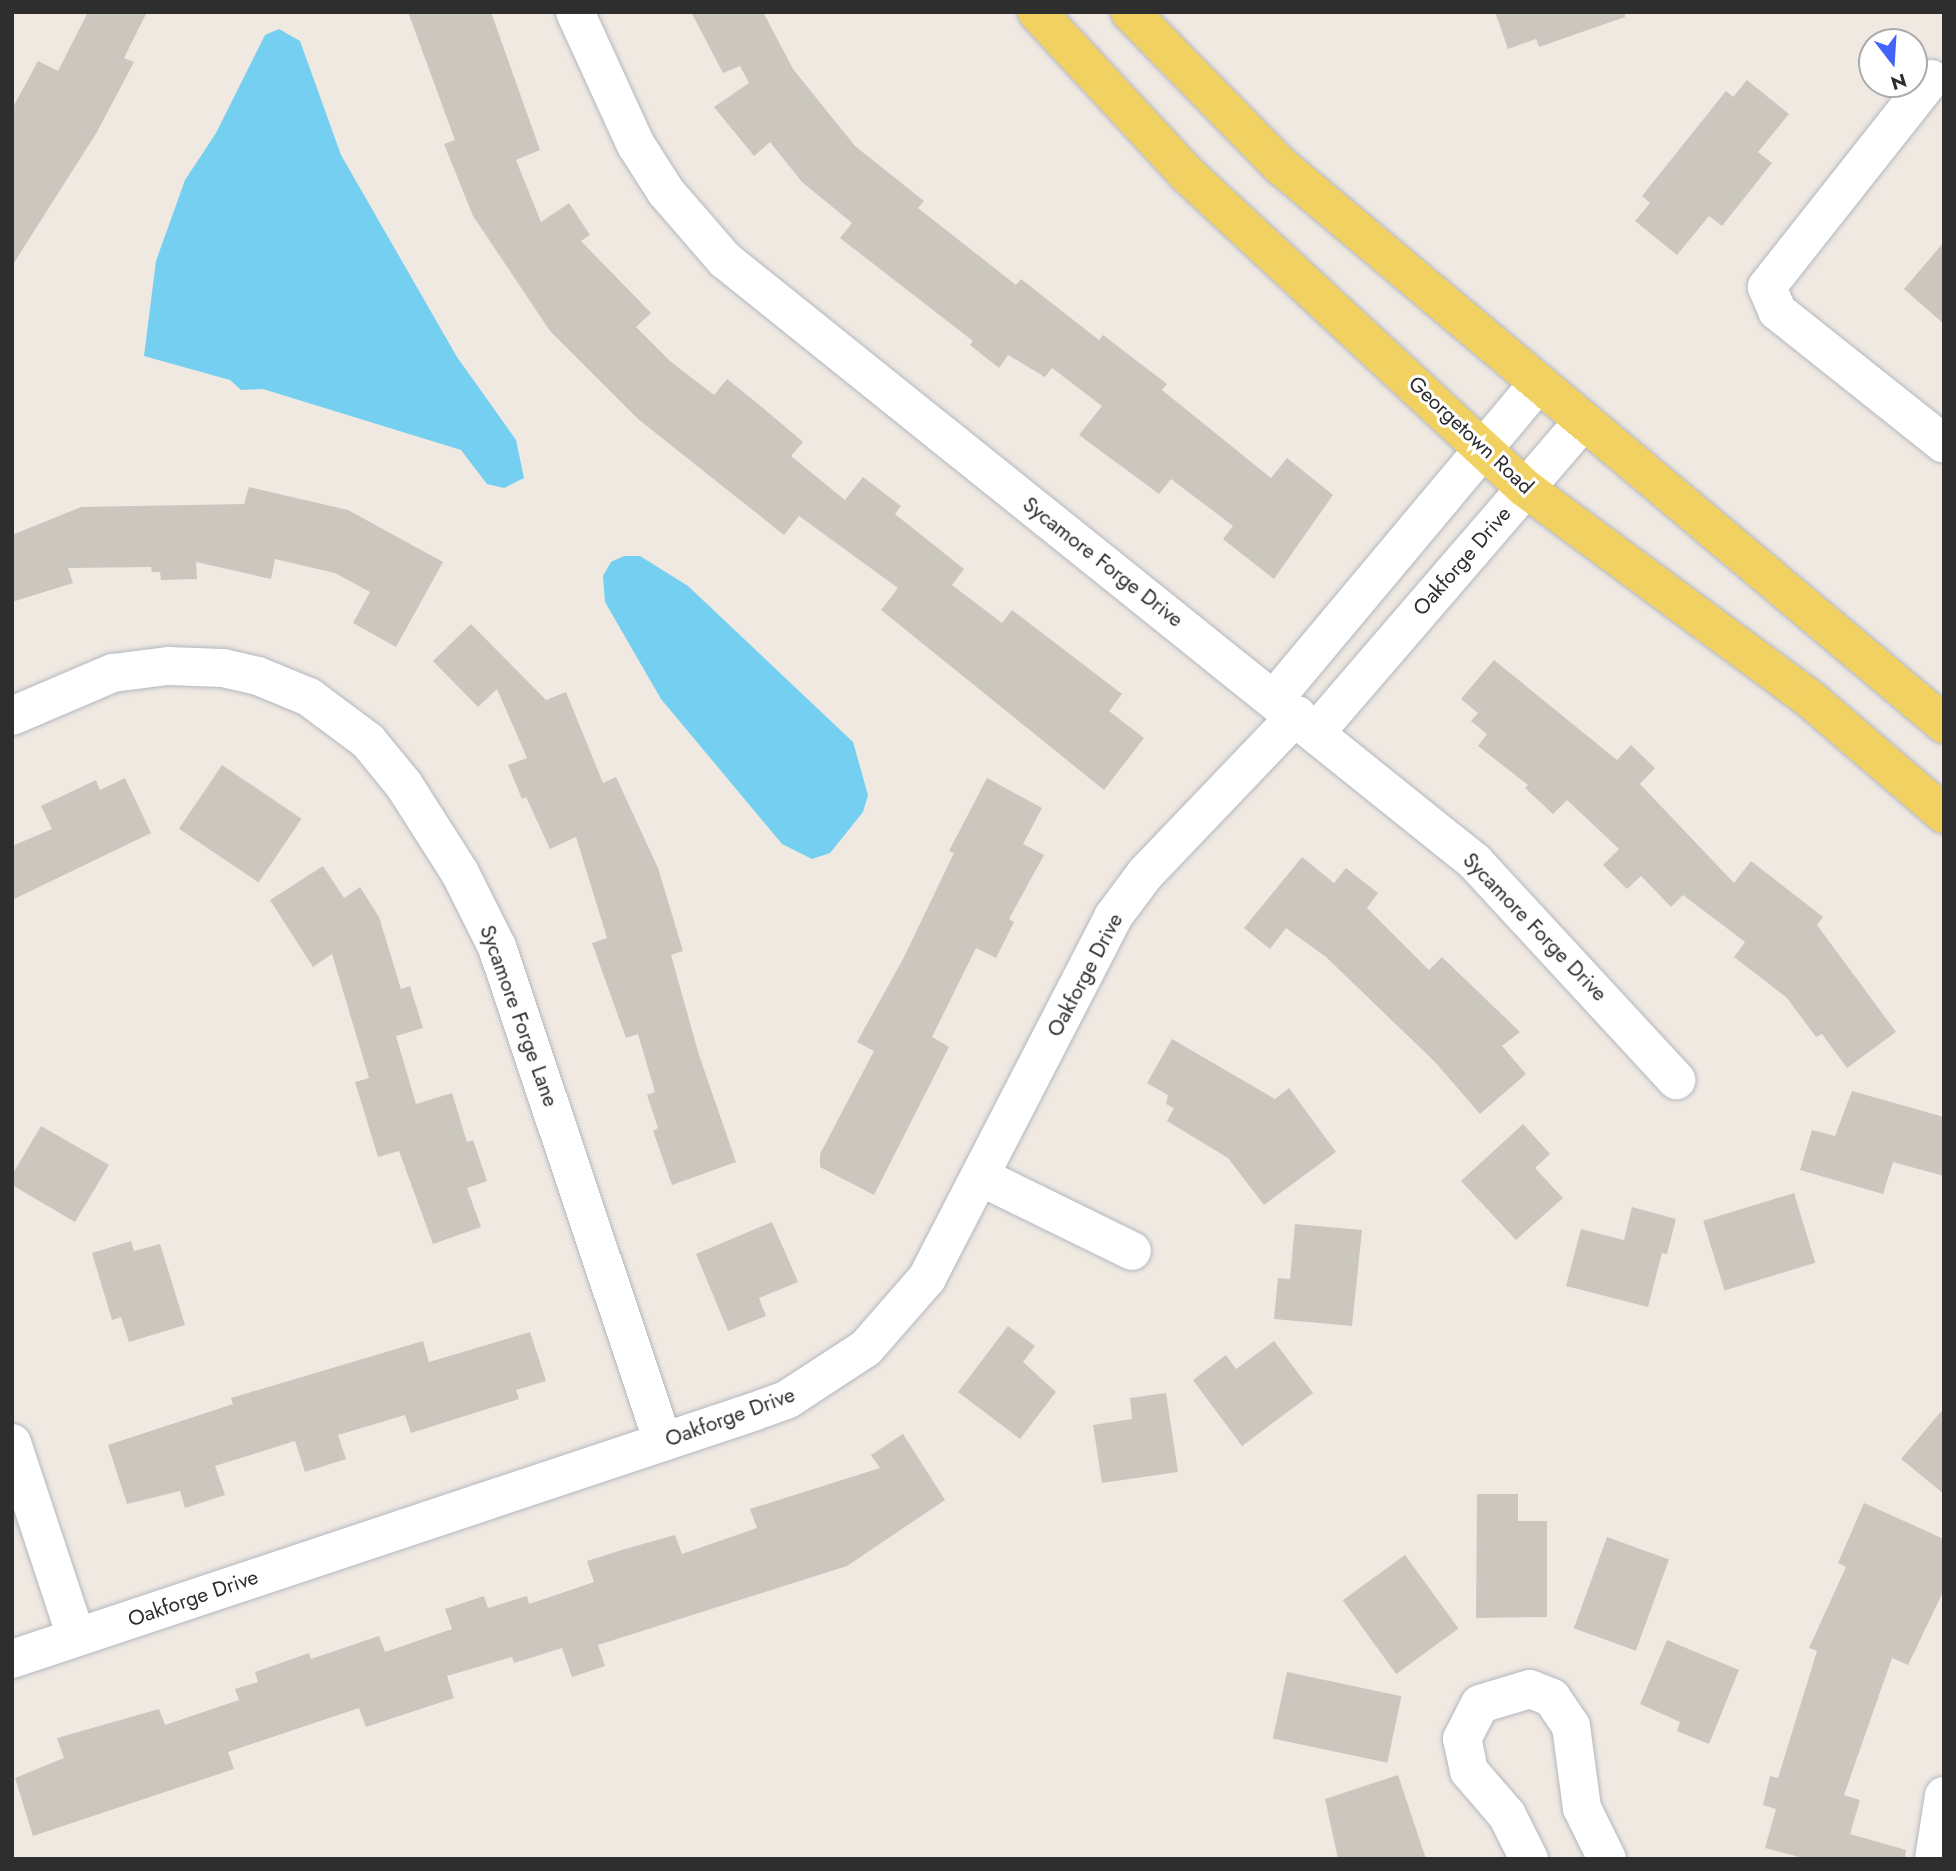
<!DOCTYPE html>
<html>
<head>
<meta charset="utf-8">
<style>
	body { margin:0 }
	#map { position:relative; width:1956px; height:1871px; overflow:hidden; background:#efe9e1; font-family:Jost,sans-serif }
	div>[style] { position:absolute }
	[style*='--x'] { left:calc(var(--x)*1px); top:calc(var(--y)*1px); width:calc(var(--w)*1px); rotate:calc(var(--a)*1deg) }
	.water>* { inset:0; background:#75cff0 }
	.building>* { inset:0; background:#cbc7bf; transform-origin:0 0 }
	.roads { filter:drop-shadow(0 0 2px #b4b7c1) drop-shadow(0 0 2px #b4b7c1) }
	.minor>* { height:38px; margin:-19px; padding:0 19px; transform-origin:19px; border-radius:19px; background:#fff }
	.major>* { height:38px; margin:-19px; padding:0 19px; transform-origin:19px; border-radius:19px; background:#f2d163 }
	span { translate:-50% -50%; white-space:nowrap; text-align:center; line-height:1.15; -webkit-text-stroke:6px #fff; paint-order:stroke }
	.street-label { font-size:21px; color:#2e2e2e }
	.frame { position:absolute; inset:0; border:14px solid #2e2e2e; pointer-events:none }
	.north { position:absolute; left:1858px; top:28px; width:70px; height:70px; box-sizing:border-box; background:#fff; border:2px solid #ababab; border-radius:50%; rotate:163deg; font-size:19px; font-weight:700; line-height:28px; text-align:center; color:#2e2e2e }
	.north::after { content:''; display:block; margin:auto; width:24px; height:32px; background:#4264fb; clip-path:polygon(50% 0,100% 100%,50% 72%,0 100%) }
</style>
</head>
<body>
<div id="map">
	<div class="water">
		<div style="clip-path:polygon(279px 29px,300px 41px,341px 155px,457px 357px,516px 440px,524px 478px,504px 488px,487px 484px,461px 450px,263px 389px,241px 390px,230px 380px,144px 356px,156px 261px,185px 180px,216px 133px,265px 35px)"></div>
		<div style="clip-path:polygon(624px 556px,640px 556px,688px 586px,853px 742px,868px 795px,863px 812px,830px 853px,812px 859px,782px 844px,661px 699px,605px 602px,603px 576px,611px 562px)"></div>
	</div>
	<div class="building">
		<div style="clip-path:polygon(88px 12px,147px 12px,124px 58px,134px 62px,97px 132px,12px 266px,12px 109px,38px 61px,58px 71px)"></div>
		<div style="clip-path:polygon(408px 12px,491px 12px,540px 150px,516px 160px,541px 222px,569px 203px,590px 235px,581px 241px,651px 313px,636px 327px,670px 361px,714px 395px,727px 379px,757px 403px,803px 442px,791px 456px,845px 500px,863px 477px,901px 506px,895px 514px,964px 569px,952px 585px,1002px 623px,1012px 610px,1122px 694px,1109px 711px,1144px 738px,1104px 790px,881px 610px,898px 588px,799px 516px,784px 535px,638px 419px,550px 331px,473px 216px,444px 144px,455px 140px)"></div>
		<div style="clip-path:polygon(691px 12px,763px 12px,793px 69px,855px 146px,924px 201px,918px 208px,1016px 285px,1021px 279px,1099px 340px,1103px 335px,1167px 384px,1162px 390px,1271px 478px,1287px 458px,1333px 495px,1274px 579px,1223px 539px,1233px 526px,1171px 479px,1159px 494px,1079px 435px,1102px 406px,1052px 368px,1045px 377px,1008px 355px,999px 368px,970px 345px,973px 341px,840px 238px,852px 223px,802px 182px,770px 142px,754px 156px,714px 107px,749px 83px,740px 66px,723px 73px)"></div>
		<div style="clip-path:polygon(1495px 12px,1625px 12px,1625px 17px,1539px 47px,1536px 39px,1508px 49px)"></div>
		<div style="clip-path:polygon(1747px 80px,1789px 114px,1758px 152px,1772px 163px,1722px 226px,1709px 216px,1677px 255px,1635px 221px,1650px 203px,1642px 196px,1726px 91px,1733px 97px)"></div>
		<div style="clip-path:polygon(1944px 242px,1944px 324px,1904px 289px)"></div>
		<div style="clip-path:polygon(249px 487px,348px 510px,443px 562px,396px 647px,353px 623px,370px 592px,335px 573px,275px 559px,271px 579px,196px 562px,197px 579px,161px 580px,160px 572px,152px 572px,151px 567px,68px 568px,73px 583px,12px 602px,12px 535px,81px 507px,244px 504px)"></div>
		<div style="clip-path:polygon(471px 624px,546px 700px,566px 692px,603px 783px,616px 777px,658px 868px,683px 951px,671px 955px,699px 1055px,736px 1162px,672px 1185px,653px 1131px,658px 1128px,647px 1095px,655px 1092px,638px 1034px,626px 1038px,592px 943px,607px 938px,576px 837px,550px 849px,526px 797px,522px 799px,508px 765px,527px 758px,497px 689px,478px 707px,433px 661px)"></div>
		<div style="clip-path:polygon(1494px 660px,1617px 760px,1631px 745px,1655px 768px,1640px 784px,1734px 883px,1751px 861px,1823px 917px,1817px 925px,1896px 1032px,1847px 1068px,1822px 1034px,1816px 1037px,1787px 998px,1734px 957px,1745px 942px,1683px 895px,1671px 907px,1641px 876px,1627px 889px,1603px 865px,1619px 849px,1567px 800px,1553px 814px,1525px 788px,1528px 785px,1478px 746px,1487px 734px,1471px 721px,1478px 713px,1461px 699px)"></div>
		<div style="left:222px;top:765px;width:96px;height:77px;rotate:34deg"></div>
		<div style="clip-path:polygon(125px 778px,151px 833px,12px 900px,12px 846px,52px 829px,41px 806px,96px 780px,100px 790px)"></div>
		<div style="clip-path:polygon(987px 778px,1042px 808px,1023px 844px,1044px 855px,1009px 919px,1014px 922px,996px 958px,976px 948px,932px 1037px,949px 1047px,874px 1195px,820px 1167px,820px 1154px,874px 1051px,857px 1042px,903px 959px,954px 853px,949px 851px)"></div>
		<div style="clip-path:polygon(1302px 857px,1334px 883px,1346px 868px,1378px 893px,1367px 908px,1429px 970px,1442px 957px,1520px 1032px,1502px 1046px,1526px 1074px,1480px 1114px,1435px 1062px,1326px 957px,1286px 928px,1270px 949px,1244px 928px)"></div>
		<div style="clip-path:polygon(323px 866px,344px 898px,360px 887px,379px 917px,401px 989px,410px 986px,423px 1028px,396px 1036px,416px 1104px,452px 1093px,467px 1142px,473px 1140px,487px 1181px,467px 1188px,481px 1227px,433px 1244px,399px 1151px,378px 1157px,355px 1082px,369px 1078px,332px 954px,313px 967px,270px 900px)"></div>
		<div style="clip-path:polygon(1172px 1039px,1275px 1099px,1289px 1088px,1336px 1152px,1264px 1205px,1228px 1158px,1167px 1121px,1174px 1108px,1166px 1104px,1168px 1095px,1147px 1083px)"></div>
		<div style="clip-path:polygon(1852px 1091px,1944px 1117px,1944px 1176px,1893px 1162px,1883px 1194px,1800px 1170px,1812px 1130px,1835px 1136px)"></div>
		<div style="clip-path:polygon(1523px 1124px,1550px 1154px,1535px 1168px,1563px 1198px,1516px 1240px,1461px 1181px)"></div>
		<div style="clip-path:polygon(41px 1126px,109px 1165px,75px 1222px,12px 1185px,12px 1175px)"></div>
		<div style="left:1794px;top:1193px;width:73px;height:95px;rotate:73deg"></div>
		<div style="clip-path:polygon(1632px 1207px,1676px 1219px,1667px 1254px,1662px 1253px,1648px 1307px,1566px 1286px,1581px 1229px,1624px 1240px)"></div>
		<div style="clip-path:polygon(772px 1222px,798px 1282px,759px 1298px,766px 1316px,728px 1331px,696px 1254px)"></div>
		<div style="clip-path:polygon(1295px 1224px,1362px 1230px,1352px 1326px,1274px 1319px,1278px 1278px,1290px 1279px)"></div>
		<div style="clip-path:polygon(131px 1241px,134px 1251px,160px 1244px,185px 1325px,129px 1342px,121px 1317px,112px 1320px,92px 1253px)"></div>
		<div style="clip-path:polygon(1008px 1326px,1035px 1346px,1023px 1362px,1056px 1392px,1020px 1439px,958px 1392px)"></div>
		<div style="clip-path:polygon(530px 1332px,546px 1381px,516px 1390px,519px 1399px,411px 1433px,405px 1415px,338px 1435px,346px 1459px,305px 1472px,295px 1441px,215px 1466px,225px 1495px,185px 1508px,180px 1491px,127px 1504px,108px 1445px,233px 1404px,231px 1398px,423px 1341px,429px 1362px)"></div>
		<div style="clip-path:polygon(1274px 1341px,1313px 1393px,1242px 1446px,1193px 1380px,1226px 1355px,1236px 1369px)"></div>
		<div style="clip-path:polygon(1166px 1393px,1178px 1472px,1102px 1483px,1093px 1425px,1132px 1419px,1130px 1398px)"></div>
		<div style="clip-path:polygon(1944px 1408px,1944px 1494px,1901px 1459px)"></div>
		<div style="clip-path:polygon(903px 1434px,945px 1500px,847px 1566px,598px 1645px,605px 1666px,572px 1677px,562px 1648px,514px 1663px,512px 1657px,447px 1676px,454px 1698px,366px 1727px,359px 1708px,228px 1752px,234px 1769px,33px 1836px,15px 1778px,64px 1758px,57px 1738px,159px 1709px,165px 1725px,239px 1700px,235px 1689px,258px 1682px,255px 1672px,309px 1653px,311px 1659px,379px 1636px,385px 1652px,452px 1629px,445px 1609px,484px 1596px,488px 1608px,527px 1596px,529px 1604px,594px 1582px,587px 1561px,625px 1549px,675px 1535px,682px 1554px,757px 1528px,750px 1509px,880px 1468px,871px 1455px)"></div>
		<div style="clip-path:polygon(1477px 1494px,1518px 1494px,1518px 1521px,1547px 1521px,1547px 1617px,1476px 1618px)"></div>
		<div style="clip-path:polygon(1864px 1503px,1944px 1539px,1944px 1590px,1908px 1665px,1892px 1658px,1844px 1795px,1860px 1800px,1850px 1834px,1906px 1850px,1905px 1859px,1807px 1859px,1765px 1848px,1776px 1809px,1763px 1805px,1770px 1776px,1778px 1778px,1817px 1651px,1809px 1648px,1846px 1567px,1838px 1563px)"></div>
		<div style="left:1607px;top:1537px;width:66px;height:97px;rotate:20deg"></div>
		<div style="left:1405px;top:1555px;width:91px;height:77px;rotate:54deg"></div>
		<div style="clip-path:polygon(1667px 1640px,1739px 1670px,1709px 1744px,1677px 1731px,1680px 1722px,1640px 1704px)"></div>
		<div style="left:1287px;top:1672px;width:117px;height:68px;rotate:12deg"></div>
		<div style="clip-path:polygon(1398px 1775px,1426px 1859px,1338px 1859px,1325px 1799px)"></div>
	</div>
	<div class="roads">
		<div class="minor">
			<div style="--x:575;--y:12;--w:146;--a:65.4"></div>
			<div style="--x:636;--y:145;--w:56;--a:57.4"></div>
			<div style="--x:666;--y:192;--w:90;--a:49.1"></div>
			<div style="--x:725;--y:260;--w:962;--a:38.75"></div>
			<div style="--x:1475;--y:862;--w:297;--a:47.3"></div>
			<div style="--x:1931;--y:79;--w:265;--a:128.3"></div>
			<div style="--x:1767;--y:287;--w:26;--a:67"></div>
			<div style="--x:1777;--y:311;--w:213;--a:38.5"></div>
			<div style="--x:1275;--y:698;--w:408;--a:-50.1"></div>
			<div style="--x:12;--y:716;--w:110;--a:-23.1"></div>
			<div style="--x:113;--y:673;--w:55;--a:-7.3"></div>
			<div style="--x:168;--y:666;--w:55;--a:2.1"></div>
			<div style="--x:223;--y:668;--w:36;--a:13"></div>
			<div style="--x:258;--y:676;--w:55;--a:22.4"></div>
			<div style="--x:309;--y:697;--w:74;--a:36.7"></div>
			<div style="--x:368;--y:741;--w:57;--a:50.7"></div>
			<div style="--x:404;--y:785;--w:104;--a:57.5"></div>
			<div style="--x:460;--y:873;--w:83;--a:63.4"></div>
			<div style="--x:497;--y:947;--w:522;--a:71.46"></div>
			<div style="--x:1316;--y:732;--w:408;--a:-49.3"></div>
			<div style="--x:981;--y:1177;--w:168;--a:26.1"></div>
			<div style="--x:12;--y:1443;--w:204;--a:71.7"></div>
			<div style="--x:12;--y:1659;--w:781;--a:-18.43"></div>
			<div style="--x:753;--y:1412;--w:37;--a:-20"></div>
			<div style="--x:788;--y:1399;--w:93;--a:-33.2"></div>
			<div style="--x:866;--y:1348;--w:93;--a:-48.9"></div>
			<div style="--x:927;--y:1278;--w:406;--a:-62.7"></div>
			<div style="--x:1113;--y:917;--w:54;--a:-53.3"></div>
			<div style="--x:1145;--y:874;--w:220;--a:-46.3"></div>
			<div style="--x:1529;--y:1859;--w:49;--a:-116.6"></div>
			<div style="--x:1507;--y:1815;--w:58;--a:-130.8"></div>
			<div style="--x:1469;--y:1771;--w:33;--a:-102"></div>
			<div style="--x:1462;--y:1739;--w:39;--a:-63"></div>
			<div style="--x:1480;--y:1704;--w:52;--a:-16.7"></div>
			<div style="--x:1530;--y:1689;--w:24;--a:22"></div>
			<div style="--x:1552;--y:1698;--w:34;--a:56"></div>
			<div style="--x:1571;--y:1726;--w:83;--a:82.4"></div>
			<div style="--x:1582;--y:1808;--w:57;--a:63.9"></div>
			<div style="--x:1934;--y:1859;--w:64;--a:-81"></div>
		</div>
		<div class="major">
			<div style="--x:1037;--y:12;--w:221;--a:47.2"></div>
			<div style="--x:1187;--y:174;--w:461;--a:42.9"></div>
			<div style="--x:1525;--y:488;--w:353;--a:36.5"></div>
			<div style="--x:1809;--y:698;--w:178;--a:40.7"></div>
			<div style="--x:1130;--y:12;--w:216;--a:45.6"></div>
			<div style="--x:1281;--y:166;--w:867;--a:40.08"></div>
		</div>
	</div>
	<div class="street-label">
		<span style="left:1471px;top:435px;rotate:43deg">Georgetown Road</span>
		<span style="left:1462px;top:561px;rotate:-49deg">Oakforge Drive</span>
		<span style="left:1103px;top:562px;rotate:38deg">Sycamore Forge Drive</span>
		<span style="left:1535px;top:927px;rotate:46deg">Sycamore Forge Drive</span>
		<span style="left:1085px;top:975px;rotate:-62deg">Oakforge Drive</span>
		<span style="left:519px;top:1016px;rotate:70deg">Sycamore Forge Lane</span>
		<span style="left:730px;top:1417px;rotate:-20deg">Oakforge Drive</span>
		<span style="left:193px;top:1598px;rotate:-19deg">Oakforge Drive</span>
	</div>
	<div class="frame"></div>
	<div class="north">N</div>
</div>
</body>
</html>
